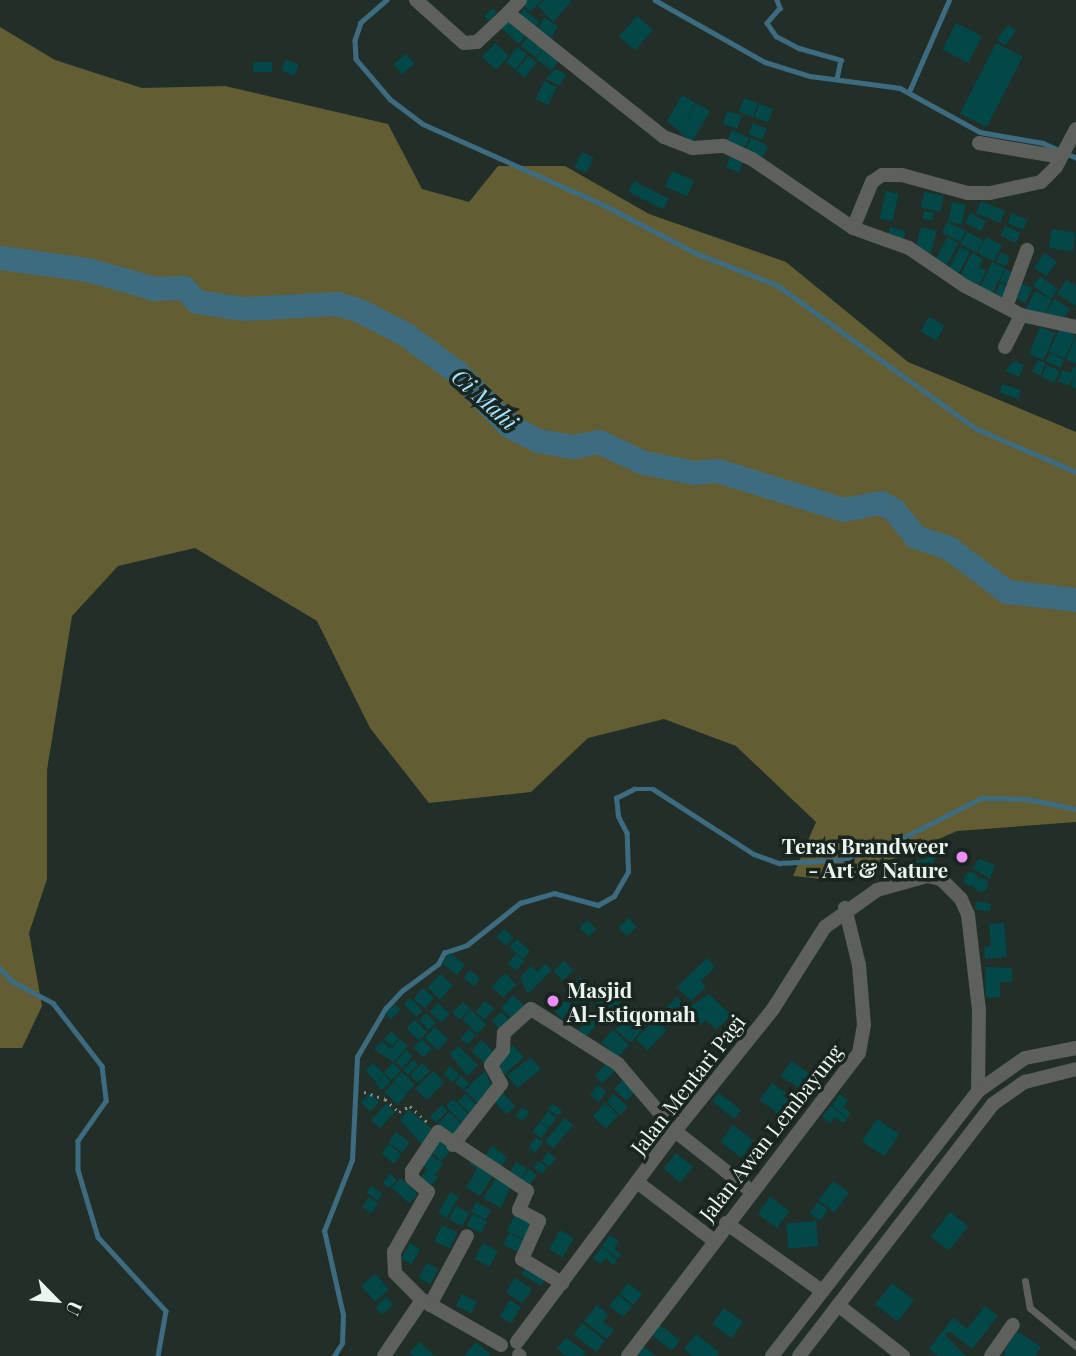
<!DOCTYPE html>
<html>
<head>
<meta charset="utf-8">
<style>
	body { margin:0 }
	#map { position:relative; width:1076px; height:1356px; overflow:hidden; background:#222f29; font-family:"Playfair Display",serif }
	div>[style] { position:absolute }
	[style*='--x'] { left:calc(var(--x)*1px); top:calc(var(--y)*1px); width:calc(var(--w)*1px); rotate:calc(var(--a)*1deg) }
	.forest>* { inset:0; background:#635d33 }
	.stream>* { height:4.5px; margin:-2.25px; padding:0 2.25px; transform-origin:2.25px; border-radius:2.25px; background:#3d6c81 }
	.river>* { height:24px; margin:-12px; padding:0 12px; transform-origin:12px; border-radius:12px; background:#3d6c81 }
	.building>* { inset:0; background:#024849; transform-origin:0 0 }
	.round { border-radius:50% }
	.path>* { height:2.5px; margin-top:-1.25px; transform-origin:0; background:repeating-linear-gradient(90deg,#86918c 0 2px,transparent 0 7px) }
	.lane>* { height:7px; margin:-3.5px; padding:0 3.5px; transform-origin:3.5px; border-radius:3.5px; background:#5d605b }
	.street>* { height:14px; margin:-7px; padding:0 7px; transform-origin:7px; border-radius:7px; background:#5d605b }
	.dots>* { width:19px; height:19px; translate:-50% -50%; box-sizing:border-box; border:4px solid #19251f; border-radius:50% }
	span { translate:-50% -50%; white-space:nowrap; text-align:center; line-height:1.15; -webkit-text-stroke:7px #19251f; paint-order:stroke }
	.poi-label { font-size:21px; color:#ecf4f0; font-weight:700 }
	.right { translate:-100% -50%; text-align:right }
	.left { translate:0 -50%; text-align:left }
	.street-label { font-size:21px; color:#ecf4f0 }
	.water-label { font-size:23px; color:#a5e1fe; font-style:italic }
	.north { position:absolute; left:21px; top:1265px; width:70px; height:70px; -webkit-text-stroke:5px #19251f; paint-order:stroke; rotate:115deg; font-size:19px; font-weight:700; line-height:28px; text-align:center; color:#ecf4f0 }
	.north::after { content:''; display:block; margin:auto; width:24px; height:32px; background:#ecf4f0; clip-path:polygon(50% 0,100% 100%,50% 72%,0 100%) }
</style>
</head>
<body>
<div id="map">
	<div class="forest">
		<div style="clip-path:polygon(0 27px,55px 60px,142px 88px,225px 86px,388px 124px,422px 189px,469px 202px,498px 166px,565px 166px,649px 214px,786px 262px,908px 362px,1076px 432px,1076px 822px,957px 831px,842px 881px,793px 876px,816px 822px,736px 746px,664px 719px,588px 738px,531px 792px,429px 803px,370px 728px,317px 621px,195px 548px,118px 566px,72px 616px,47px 770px,47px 879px,29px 933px,42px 1006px,22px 1048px,0 1048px)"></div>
	</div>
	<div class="stream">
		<div style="--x:387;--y:0;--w:35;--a:139"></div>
		<div style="--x:361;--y:23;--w:18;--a:109"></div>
		<div style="--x:355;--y:40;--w:19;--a:87"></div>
		<div style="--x:356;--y:59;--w:52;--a:49.6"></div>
		<div style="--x:390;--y:99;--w:41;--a:37.1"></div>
		<div style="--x:423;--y:124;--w:201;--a:24.1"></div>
		<div style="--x:606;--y:206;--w:104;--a:27.6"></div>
		<div style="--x:698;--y:254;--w:85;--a:21.4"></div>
		<div style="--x:777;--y:285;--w:244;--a:35.8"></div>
		<div style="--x:975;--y:428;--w:110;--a:23.5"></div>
		<div style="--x:655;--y:0;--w:126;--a:29.4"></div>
		<div style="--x:765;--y:62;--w:47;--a:17.3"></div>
		<div style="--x:810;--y:76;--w:91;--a:7.6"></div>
		<div style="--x:900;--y:88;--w:91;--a:28.8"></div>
		<div style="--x:980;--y:132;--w:64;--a:9.9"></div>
		<div style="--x:1043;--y:143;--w:36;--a:24"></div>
		<div style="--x:777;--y:0;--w:9;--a:69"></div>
		<div style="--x:780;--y:8;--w:20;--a:131"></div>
		<div style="--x:767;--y:23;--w:16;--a:55"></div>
		<div style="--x:776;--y:36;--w:26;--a:28"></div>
		<div style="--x:799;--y:48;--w:44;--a:15.9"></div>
		<div style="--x:841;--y:60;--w:19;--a:102"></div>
		<div style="--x:909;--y:92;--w:100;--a:-66.5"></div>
		<div style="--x:0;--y:968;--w:18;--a:47"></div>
		<div style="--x:12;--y:981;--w:47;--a:28.2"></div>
		<div style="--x:53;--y:1003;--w:80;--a:52.1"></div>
		<div style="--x:102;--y:1066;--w:35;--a:83"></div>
		<div style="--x:106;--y:1101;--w:49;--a:125"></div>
		<div style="--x:78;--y:1141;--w:29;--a:90"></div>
		<div style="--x:78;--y:1170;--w:70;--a:73.4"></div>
		<div style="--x:98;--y:1237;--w:100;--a:47.4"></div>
		<div style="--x:166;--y:1311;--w:46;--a:100.1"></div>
		<div style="--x:334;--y:1356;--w:15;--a:-58"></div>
		<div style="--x:342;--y:1343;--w:28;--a:-88"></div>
		<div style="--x:343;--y:1315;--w:86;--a:-102.7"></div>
		<div style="--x:324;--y:1231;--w:76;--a:-68.5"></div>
		<div style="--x:352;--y:1160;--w:103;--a:-87.2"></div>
		<div style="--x:357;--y:1057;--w:56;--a:-59.7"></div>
		<div style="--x:385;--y:1009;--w:26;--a:-47"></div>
		<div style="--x:403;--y:990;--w:44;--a:-36.6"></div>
		<div style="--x:438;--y:964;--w:13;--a:-61"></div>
		<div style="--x:444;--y:953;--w:24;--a:-19"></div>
		<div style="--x:467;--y:945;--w:68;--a:-38.4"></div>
		<div style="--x:520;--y:903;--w:35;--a:-16"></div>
		<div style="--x:554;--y:893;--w:46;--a:15.3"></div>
		<div style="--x:598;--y:905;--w:18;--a:-29"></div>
		<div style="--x:614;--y:896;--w:28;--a:-60"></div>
		<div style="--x:628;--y:872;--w:38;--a:-92"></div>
		<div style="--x:627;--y:834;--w:20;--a:-117"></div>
		<div style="--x:618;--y:816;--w:18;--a:-96"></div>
		<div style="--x:616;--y:798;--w:20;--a:-27"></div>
		<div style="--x:634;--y:789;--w:19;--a:0"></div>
		<div style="--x:653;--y:789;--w:120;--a:32.8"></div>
		<div style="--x:754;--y:854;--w:27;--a:20"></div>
		<div style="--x:779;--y:863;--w:58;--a:-3"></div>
		<div style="--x:837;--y:860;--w:41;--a:-12.7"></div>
		<div style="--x:877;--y:851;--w:117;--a:-27"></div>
		<div style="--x:981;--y:798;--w:47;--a:1.2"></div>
		<div style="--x:1028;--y:799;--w:49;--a:11.8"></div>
	</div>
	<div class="river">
		<div style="--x:0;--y:258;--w:89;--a:7.8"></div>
		<div style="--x:88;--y:270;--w:70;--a:15.8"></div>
		<div style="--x:155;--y:289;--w:29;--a:-2"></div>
		<div style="--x:184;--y:288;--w:19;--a:47"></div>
		<div style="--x:197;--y:302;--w:47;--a:8.7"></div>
		<div style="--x:243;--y:309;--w:94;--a:-3"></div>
		<div style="--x:337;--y:304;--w:24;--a:17"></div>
		<div style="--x:360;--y:311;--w:51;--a:27.1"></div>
		<div style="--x:405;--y:334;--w:66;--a:36.3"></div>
		<div style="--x:458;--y:373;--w:74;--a:46.1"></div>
		<div style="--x:509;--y:426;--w:34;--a:27"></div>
		<div style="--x:539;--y:441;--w:35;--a:10"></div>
		<div style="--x:573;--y:447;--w:26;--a:-11"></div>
		<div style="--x:599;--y:442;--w:50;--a:25"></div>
		<div style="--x:644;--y:463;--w:51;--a:11.3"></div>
		<div style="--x:694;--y:473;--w:24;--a:-5"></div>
		<div style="--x:718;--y:471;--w:132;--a:17.2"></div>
		<div style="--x:844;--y:510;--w:38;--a:-11"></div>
		<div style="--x:881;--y:503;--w:15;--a:28"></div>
		<div style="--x:894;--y:510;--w:35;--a:51"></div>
		<div style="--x:916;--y:537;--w:36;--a:19"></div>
		<div style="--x:950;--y:549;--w:71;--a:37"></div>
		<div style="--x:1007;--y:592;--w:69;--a:6.6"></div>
	</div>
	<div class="building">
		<div style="clip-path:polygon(528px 0,542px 0,530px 12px,523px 5px)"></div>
		<div style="clip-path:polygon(544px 0,572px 0,553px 22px,538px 6px)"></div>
		<div style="clip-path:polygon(493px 8px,497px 12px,489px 21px,484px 16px)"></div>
		<div style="left:524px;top:9px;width:20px;height:9px;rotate:41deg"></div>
		<div style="left:637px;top:16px;width:21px;height:27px;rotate:41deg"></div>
		<div style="left:544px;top:18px;width:16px;height:13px;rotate:30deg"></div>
		<div style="left:509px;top:19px;width:24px;height:12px;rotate:42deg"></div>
		<div style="left:956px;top:23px;width:29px;height:30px;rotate:27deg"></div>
		<div style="left:1008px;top:25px;width:10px;height:18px;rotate:37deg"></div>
		<div style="left:529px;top:35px;width:19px;height:14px;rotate:36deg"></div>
		<div style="left:495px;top:43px;width:19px;height:19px;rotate:43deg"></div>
		<div style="left:996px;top:43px;width:30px;height:79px;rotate:27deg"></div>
		<div style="left:517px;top:47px;width:12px;height:19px;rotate:35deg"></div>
		<div style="left:544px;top:48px;width:19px;height:14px;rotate:35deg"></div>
		<div style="left:406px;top:54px;width:13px;height:16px;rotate:51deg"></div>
		<div style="left:528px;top:56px;width:11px;height:19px;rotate:38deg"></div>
		<div style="left:286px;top:59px;width:14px;height:12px;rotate:25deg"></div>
		<div style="left:272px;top:62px;width:10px;height:19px;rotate:90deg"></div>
		<div style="clip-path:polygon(555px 69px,566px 74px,560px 86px,546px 79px)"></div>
		<div style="left:544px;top:81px;width:14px;height:20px;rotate:25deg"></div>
		<div style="clip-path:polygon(682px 95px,695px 103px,684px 125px,696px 103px,710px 111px,692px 142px,667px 121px)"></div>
		<div style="left:744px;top:98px;width:15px;height:15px;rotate:20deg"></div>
		<div style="left:759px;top:104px;width:15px;height:14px;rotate:20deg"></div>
		<div style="left:727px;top:111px;width:15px;height:14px;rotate:16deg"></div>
		<div style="left:753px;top:123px;width:15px;height:12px;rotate:23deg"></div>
		<div style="left:732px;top:130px;width:19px;height:15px;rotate:25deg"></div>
		<div style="left:751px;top:138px;width:19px;height:15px;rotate:25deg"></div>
		<div style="left:582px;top:152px;width:13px;height:17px;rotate:27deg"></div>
		<div style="left:730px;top:157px;width:14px;height:11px;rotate:21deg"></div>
		<div style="left:672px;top:171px;width:24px;height:17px;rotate:24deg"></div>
		<div style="left:634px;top:181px;width:39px;height:12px;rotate:27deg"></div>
		<div style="left:886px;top:191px;width:13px;height:28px;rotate:13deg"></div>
		<div style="left:924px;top:192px;width:20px;height:16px;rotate:11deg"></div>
		<div style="clip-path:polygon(981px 201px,1005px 211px,1000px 223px,988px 218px,992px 209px,987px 218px,976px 213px)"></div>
		<div style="left:952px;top:202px;width:14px;height:20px;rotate:12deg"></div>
		<div style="left:924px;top:211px;width:10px;height:8px;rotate:11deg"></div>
		<div style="left:970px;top:213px;width:18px;height:11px;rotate:27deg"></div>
		<div style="left:1012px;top:213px;width:17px;height:11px;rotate:24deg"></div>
		<div style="left:947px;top:222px;width:21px;height:12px;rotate:25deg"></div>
		<div style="left:1005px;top:226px;width:17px;height:11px;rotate:24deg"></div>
		<div style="left:890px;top:227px;width:16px;height:11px;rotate:15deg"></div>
		<div style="left:921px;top:227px;width:16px;height:23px;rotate:14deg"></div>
		<div style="left:1052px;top:229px;width:24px;height:19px;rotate:9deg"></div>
		<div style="left:967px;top:232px;width:18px;height:14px;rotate:27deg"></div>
		<div style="left:947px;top:237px;width:13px;height:26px;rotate:27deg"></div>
		<div style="left:986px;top:237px;width:18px;height:18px;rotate:27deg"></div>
		<div style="left:960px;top:247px;width:11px;height:24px;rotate:27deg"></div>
		<div style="clip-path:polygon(1001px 252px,1010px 257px,1006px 266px,996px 262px)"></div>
		<div style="clip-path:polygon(972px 253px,983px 259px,979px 267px,986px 271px,977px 289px,958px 280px)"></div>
		<div style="left:1045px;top:253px;width:15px;height:18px;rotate:37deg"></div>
		<div style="left:992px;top:262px;width:14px;height:30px;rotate:25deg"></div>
		<div style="left:1005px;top:269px;width:10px;height:13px;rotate:24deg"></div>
		<div style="left:1040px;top:276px;width:22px;height:12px;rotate:36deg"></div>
		<div style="clip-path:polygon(1066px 280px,1076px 286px,1076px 306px,1057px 294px)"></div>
		<div style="left:1000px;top:283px;width:10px;height:14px;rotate:24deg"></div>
		<div style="left:1020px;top:283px;width:13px;height:16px;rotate:23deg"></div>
		<div style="left:1035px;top:291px;width:19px;height:22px;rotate:28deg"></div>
		<div style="left:1055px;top:299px;width:18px;height:18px;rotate:34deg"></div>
		<div style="left:929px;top:317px;width:18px;height:17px;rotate:29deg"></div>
		<div style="left:1040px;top:327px;width:16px;height:29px;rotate:22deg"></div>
		<div style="left:1060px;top:328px;width:17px;height:26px;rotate:25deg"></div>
		<div style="clip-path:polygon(1076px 337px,1076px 364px,1066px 359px)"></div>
		<div style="left:1050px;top:353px;width:16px;height:9px;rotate:27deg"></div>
		<div style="left:1038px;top:360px;width:9px;height:13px;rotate:27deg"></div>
		<div style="clip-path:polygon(1014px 361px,1024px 365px,1019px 377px,1005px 371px)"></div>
		<div style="left:1047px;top:365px;width:14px;height:13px;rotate:25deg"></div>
		<div style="clip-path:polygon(1074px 366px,1076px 367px,1076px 389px,1071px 386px,1074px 374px,1069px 386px,1058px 381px,1062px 370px,1071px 373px)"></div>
		<div style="left:1002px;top:384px;width:20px;height:9px;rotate:18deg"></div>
		<div style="clip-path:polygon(936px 855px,932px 868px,910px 873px,906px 864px)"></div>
		<div style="clip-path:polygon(979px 859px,995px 865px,990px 879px,973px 868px)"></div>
		<div class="round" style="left:964px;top:872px;width:14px;height:14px"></div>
		<div class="round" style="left:974px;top:878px;width:14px;height:14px"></div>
		<div style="left:976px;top:901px;width:15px;height:8px;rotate:11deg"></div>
		<div style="left:629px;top:918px;width:12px;height:14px;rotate:48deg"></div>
		<div style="left:587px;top:920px;width:13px;height:11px;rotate:42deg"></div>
		<div style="clip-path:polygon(1004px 923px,1007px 957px,985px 959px,984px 947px,991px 946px,989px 924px)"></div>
		<div style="left:504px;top:929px;width:13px;height:11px;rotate:42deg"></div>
		<div style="left:517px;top:939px;width:18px;height:11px;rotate:43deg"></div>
		<div style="left:450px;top:953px;width:19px;height:13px;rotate:39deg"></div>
		<div style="left:516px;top:954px;width:11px;height:13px;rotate:41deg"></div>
		<div style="clip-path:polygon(707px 958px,715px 967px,701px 981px,706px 987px,691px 1001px,677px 987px)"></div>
		<div style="left:564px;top:961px;width:13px;height:15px;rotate:45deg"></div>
		<div style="clip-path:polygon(545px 964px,552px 970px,528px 994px,520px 977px,531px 966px,537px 972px)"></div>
		<div style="clip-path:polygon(985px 967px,1012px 968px,1012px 982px,1000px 982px,1000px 997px,986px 998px)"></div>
		<div style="left:470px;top:970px;width:13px;height:10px;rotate:39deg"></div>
		<div style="left:505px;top:973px;width:16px;height:19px;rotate:45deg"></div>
		<div style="left:441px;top:974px;width:17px;height:19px;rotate:45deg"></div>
		<div style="left:580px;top:977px;width:19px;height:12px;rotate:43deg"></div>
		<div style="left:423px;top:988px;width:15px;height:14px;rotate:42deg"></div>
		<div style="left:574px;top:989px;width:18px;height:10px;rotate:45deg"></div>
		<div style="left:609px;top:990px;width:18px;height:23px;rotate:45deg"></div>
		<div style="clip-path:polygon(709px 994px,731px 1015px,716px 1030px,706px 1020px,699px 1026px,684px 1011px)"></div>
		<div class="round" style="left:547px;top:995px;width:12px;height:12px"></div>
		<div style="left:513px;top:995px;width:16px;height:18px;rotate:43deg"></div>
		<div style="left:677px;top:997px;width:11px;height:26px;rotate:45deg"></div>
		<div style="left:410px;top:998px;width:18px;height:9px;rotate:45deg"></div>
		<div style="left:566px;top:999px;width:11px;height:17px;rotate:45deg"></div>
		<div style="left:485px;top:1001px;width:12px;height:14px;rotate:42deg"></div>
		<div style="left:463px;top:1002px;width:10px;height:15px;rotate:45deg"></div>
		<div style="left:438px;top:1003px;width:16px;height:12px;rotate:43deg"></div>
		<div style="left:395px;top:1004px;width:8px;height:14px;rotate:45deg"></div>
		<div style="left:636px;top:1006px;width:20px;height:31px;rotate:41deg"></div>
		<div style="left:471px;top:1010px;width:21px;height:13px;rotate:43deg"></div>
		<div style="left:501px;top:1012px;width:13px;height:13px;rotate:45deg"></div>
		<div style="left:426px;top:1013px;width:14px;height:10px;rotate:45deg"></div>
		<div style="left:593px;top:1015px;width:10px;height:21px;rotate:45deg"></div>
		<div style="left:655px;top:1019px;width:16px;height:28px;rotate:43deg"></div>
		<div style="left:415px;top:1020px;width:17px;height:12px;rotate:45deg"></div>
		<div style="left:435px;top:1027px;width:18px;height:15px;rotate:43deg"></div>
		<div style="left:469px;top:1029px;width:9px;height:13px;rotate:41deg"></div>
		<div style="left:613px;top:1030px;width:22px;height:17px;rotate:43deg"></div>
		<div style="left:391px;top:1031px;width:11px;height:11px;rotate:41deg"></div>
		<div style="clip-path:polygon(400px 1039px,408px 1046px,393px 1062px,374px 1049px,382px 1041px,391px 1049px)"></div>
		<div style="left:422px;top:1039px;width:14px;height:12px;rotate:45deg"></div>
		<div style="left:481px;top:1040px;width:23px;height:15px;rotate:41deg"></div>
		<div style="left:513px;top:1045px;width:16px;height:26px;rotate:47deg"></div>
		<div style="clip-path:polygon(458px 1046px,478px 1065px,467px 1076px,450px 1054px)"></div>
		<div style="left:406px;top:1050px;width:9px;height:16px;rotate:41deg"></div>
		<div style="left:531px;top:1057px;width:16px;height:30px;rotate:52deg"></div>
		<div style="left:413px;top:1060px;width:7px;height:14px;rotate:45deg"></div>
		<div style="left:791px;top:1061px;width:23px;height:18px;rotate:34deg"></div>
		<div style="left:608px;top:1062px;width:11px;height:19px;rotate:45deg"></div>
		<div style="left:373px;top:1063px;width:16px;height:11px;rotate:45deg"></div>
		<div style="left:393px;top:1063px;width:11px;height:13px;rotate:45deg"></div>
		<div style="left:422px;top:1063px;width:11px;height:17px;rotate:45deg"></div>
		<div style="left:450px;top:1066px;width:13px;height:10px;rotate:42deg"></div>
		<div style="left:433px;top:1071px;width:16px;height:25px;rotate:45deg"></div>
		<div style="clip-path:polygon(485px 1071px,492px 1087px,478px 1104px,465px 1090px)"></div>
		<div style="left:402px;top:1072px;width:18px;height:12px;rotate:45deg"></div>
		<div style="left:385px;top:1075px;width:9px;height:13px;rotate:49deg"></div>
		<div style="left:461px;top:1076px;width:11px;height:9px;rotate:41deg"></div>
		<div style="left:626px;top:1077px;width:17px;height:17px;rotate:45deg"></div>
		<div style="left:394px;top:1082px;width:18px;height:14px;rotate:43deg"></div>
		<div style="left:772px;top:1083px;width:24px;height:21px;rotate:36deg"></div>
		<div style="left:598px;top:1085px;width:11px;height:13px;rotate:38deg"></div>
		<div style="left:501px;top:1091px;width:21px;height:12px;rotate:47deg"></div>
		<div style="left:370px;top:1093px;width:13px;height:13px;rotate:45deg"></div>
		<div style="left:719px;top:1093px;width:28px;height:11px;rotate:38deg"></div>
		<div style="left:466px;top:1094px;width:21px;height:11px;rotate:47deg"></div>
		<div style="left:614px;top:1094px;width:19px;height:11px;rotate:43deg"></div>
		<div style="clip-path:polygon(840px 1094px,848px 1101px,843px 1107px,851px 1113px,847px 1118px,832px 1105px)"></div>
		<div style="left:453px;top:1099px;width:24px;height:10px;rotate:45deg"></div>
		<div style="left:605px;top:1103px;width:18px;height:18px;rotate:43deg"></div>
		<div style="left:386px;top:1104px;width:12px;height:22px;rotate:42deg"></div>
		<div style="clip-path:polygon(553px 1104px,562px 1111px,558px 1116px,548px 1109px)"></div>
		<div style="left:442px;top:1105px;width:8px;height:17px;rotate:45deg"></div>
		<div style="clip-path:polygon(831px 1106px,847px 1119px,843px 1123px,835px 1117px,830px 1123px,822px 1117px)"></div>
		<div style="left:522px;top:1107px;width:9px;height:11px;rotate:36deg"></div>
		<div style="clip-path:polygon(409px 1110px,436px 1132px,424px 1147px,400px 1120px)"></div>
		<div style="left:548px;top:1111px;width:11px;height:13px;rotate:38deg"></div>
		<div style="left:449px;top:1112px;width:22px;height:18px;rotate:43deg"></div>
		<div style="left:565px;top:1118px;width:11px;height:31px;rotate:41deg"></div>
		<div style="left:877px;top:1119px;width:27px;height:27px;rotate:34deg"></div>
		<div style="left:540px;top:1122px;width:11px;height:12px;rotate:38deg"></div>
		<div style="left:733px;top:1125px;width:26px;height:21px;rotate:37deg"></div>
		<div style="left:396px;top:1132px;width:17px;height:13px;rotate:36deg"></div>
		<div style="left:441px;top:1137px;width:17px;height:17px;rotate:45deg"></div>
		<div style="left:536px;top:1137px;width:9px;height:13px;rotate:36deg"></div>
		<div style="left:389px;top:1144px;width:16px;height:12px;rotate:40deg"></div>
		<div style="left:492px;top:1146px;width:19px;height:12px;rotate:36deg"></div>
		<div style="left:548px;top:1152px;width:10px;height:11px;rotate:37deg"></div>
		<div style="left:429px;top:1153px;width:18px;height:14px;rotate:38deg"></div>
		<div style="left:676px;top:1153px;width:22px;height:20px;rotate:39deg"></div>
		<div style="clip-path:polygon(474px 1157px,496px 1171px,480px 1196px,466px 1187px,472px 1178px,481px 1183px,472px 1177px,477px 1169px,470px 1164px)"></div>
		<div style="left:538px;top:1161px;width:11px;height:8px;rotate:34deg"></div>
		<div style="left:516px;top:1162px;width:13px;height:12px;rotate:32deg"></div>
		<div style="left:428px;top:1169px;width:13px;height:14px;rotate:39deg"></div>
		<div style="left:529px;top:1169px;width:10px;height:14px;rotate:37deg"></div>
		<div style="left:390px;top:1174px;width:9px;height:11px;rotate:41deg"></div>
		<div style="clip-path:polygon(499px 1174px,513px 1182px,501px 1208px,483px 1198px)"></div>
		<div style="left:401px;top:1178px;width:23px;height:13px;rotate:43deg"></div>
		<div style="left:833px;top:1181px;width:20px;height:24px;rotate:37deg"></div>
		<div style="left:371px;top:1186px;width:14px;height:8px;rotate:34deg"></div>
		<div style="left:450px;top:1192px;width:10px;height:24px;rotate:29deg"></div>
		<div style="left:369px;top:1197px;width:11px;height:12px;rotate:34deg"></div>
		<div style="left:770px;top:1197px;width:24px;height:21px;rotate:36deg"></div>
		<div style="left:476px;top:1202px;width:17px;height:11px;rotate:28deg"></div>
		<div style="left:818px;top:1202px;width:13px;height:14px;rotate:39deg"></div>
		<div style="left:456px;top:1206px;width:15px;height:15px;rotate:28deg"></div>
		<div style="clip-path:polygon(517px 1211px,533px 1219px,527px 1241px,507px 1231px)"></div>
		<div style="left:950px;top:1212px;width:23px;height:31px;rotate:38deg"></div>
		<div style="left:473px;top:1214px;width:16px;height:13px;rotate:30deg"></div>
		<div style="left:816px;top:1221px;width:25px;height:30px;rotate:85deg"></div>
		<div style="left:442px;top:1225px;width:17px;height:18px;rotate:25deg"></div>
		<div style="left:560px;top:1230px;width:16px;height:22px;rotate:30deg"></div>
		<div style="left:509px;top:1233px;width:16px;height:13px;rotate:27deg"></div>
		<div style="clip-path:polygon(610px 1235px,619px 1242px,614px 1248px,621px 1254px,618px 1259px,602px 1246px)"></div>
		<div style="left:410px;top:1243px;width:12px;height:18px;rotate:31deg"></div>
		<div style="left:483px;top:1243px;width:17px;height:18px;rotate:28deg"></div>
		<div style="clip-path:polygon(602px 1247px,617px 1260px,613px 1265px,606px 1258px,601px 1264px,593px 1258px)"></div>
		<div style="left:427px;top:1263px;width:13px;height:17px;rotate:29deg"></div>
		<div style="left:528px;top:1263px;width:23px;height:13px;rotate:31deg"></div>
		<div style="left:375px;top:1274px;width:21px;height:18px;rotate:49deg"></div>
		<div style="left:515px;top:1278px;width:20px;height:17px;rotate:33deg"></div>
		<div style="left:628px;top:1283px;width:18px;height:14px;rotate:38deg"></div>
		<div style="left:892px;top:1283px;width:28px;height:27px;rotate:38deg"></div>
		<div style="left:462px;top:1294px;width:17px;height:13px;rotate:28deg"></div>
		<div style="left:618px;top:1295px;width:18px;height:14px;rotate:38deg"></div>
		<div style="left:386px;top:1297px;width:10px;height:15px;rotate:45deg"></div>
		<div style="left:510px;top:1300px;width:13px;height:19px;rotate:32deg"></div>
		<div style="clip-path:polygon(597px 1305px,608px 1315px,603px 1322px,614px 1330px,607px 1339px,584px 1321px)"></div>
		<div style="clip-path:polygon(985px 1306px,998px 1316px,972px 1349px,949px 1331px,945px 1335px,966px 1356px,938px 1356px,929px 1349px,953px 1318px,967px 1329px)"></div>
		<div style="left:724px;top:1308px;width:24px;height:20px;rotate:36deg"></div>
		<div style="left:582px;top:1323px;width:29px;height:14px;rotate:38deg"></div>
		<div style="left:660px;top:1325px;width:25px;height:13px;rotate:37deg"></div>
		<div style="clip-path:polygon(1017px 1331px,1041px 1347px,1035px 1356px,1006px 1356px,1004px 1351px)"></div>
		<div style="clip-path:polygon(696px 1334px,719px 1352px,716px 1356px,693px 1356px,684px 1349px)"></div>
		<div style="clip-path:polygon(566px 1338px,586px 1352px,583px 1356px,567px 1356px,557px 1349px)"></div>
		<div style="clip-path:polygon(419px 1342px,435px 1356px,414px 1356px,410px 1352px)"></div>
		<div style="clip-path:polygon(476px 1342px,490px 1354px,489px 1356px,464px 1356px)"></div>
		<div style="clip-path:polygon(642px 1345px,656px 1356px,637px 1356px)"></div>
	</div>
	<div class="path">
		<div style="--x:364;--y:1092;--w:22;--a:18"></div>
		<div style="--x:385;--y:1099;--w:19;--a:43"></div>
		<div style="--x:399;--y:1112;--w:13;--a:-29"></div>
		<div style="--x:410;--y:1106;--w:25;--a:43"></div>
	</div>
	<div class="lane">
		<div style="--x:1025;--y:1281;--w:27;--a:80"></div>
		<div style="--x:1030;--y:1308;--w:60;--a:39.6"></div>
	</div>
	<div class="street">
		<div style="--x:416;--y:0;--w:64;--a:41.9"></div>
		<div style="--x:464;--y:43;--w:13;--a:-4"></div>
		<div style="--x:477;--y:42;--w:42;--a:-43.1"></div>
		<div style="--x:508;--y:13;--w:199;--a:38.5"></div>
		<div style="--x:664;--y:137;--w:31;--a:21"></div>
		<div style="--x:693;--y:148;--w:31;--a:-4"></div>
		<div style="--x:724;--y:146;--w:31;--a:25"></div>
		<div style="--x:752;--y:159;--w:122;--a:34.3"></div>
		<div style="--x:853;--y:228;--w:50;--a:-67.6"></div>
		<div style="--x:872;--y:182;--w:12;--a:-35"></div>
		<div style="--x:882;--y:175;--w:20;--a:0"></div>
		<div style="--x:902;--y:175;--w:68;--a:15.3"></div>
		<div style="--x:968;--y:193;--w:22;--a:0"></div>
		<div style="--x:990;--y:193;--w:52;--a:-12.2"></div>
		<div style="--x:1041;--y:182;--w:21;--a:-45"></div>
		<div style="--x:1056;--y:167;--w:43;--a:-62.2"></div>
		<div style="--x:508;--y:13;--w:18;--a:-47"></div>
		<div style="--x:979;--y:143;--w:82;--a:9.8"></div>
		<div style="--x:853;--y:228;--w:59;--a:19.7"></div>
		<div style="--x:909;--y:248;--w:68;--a:34.2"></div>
		<div style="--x:965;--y:286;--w:63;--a:27.4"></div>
		<div style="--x:1021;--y:315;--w:56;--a:12.3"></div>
		<div style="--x:1006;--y:307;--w:61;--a:-69.8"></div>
		<div style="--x:1005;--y:347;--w:36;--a:-63"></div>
		<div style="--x:453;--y:1145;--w:78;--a:-51.8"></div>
		<div style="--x:501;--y:1084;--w:21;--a:-118"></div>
		<div style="--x:491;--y:1065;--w:19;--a:-51"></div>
		<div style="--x:503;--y:1050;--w:17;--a:-87"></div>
		<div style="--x:504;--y:1033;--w:36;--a:-42"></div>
		<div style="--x:531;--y:1009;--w:103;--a:32.3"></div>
		<div style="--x:618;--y:1064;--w:88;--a:49.6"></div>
		<div style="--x:675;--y:1131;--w:97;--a:38.3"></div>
		<div style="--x:637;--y:1182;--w:96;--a:37.3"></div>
		<div style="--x:726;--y:1223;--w:118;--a:35.3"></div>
		<div style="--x:430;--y:1305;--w:78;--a:-61.8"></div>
		<div style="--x:838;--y:1305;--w:83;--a:38.1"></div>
		<div style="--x:517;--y:1342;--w:264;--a:-53.2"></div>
		<div style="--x:675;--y:1131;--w:156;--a:-51.2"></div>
		<div style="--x:773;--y:1009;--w:97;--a:-57.6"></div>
		<div style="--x:825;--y:927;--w:64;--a:-35.4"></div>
		<div style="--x:877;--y:890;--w:52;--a:-15.6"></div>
		<div style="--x:927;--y:876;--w:14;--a:12"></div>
		<div style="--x:941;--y:879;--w:28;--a:45"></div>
		<div style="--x:961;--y:899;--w:17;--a:66"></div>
		<div style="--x:968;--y:915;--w:96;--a:83.4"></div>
		<div style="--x:979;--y:1010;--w:81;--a:90.7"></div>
		<div style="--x:501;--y:1345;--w:91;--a:-150.3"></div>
		<div style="--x:422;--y:1300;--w:38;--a:-135"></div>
		<div style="--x:395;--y:1273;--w:21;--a:-93"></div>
		<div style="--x:394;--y:1252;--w:69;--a:-60.5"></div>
		<div style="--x:428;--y:1192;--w:21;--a:-139"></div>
		<div style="--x:412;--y:1178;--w:7;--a:-90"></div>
		<div style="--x:412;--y:1171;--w:47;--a:-56.3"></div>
		<div style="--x:438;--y:1132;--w:107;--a:33.5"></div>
		<div style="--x:527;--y:1191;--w:21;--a:113"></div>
		<div style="--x:519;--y:1210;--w:23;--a:29"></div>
		<div style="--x:539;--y:1221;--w:42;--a:114.1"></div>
		<div style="--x:522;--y:1259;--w:47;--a:31"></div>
		<div style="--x:519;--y:1355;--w:1;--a:45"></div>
		<div style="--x:384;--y:1356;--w:68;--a:-55.8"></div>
		<div style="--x:628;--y:1356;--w:381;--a:-52.7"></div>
		<div style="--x:859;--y:1053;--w:28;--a:-80"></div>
		<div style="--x:864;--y:1025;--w:60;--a:-94.8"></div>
		<div style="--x:859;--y:965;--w:59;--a:-103.8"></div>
		<div style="--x:772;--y:1356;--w:336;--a:-52.1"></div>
		<div style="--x:978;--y:1091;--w:57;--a:-35.1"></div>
		<div style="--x:1025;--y:1058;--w:52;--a:-11.1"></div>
		<div style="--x:799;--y:1356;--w:318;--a:-52.4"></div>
		<div style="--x:993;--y:1104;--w:39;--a:-35"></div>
		<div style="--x:1025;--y:1082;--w:53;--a:-14.3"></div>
		<div style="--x:991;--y:1356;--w:38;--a:-55"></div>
	</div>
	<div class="dots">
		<div style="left:962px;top:857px;background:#ee8cf8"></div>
		<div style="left:553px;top:1001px;background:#ee8cf8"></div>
	</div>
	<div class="poi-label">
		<span class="right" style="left:948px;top:857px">Teras Brandweer<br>- Art &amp; Nature</span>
		<span class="left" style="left:567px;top:1001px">Masjid<br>Al-Istiqomah</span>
	</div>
	<div class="street-label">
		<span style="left:687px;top:1084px;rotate:-52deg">Jalan Mentari Pagi</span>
		<span style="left:770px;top:1132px;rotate:-52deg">Jalan Awan Lembayung</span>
	</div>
	<div class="water-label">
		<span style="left:485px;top:399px;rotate:42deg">Ci Mahi</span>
	</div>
	<div class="north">U</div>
</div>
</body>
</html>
